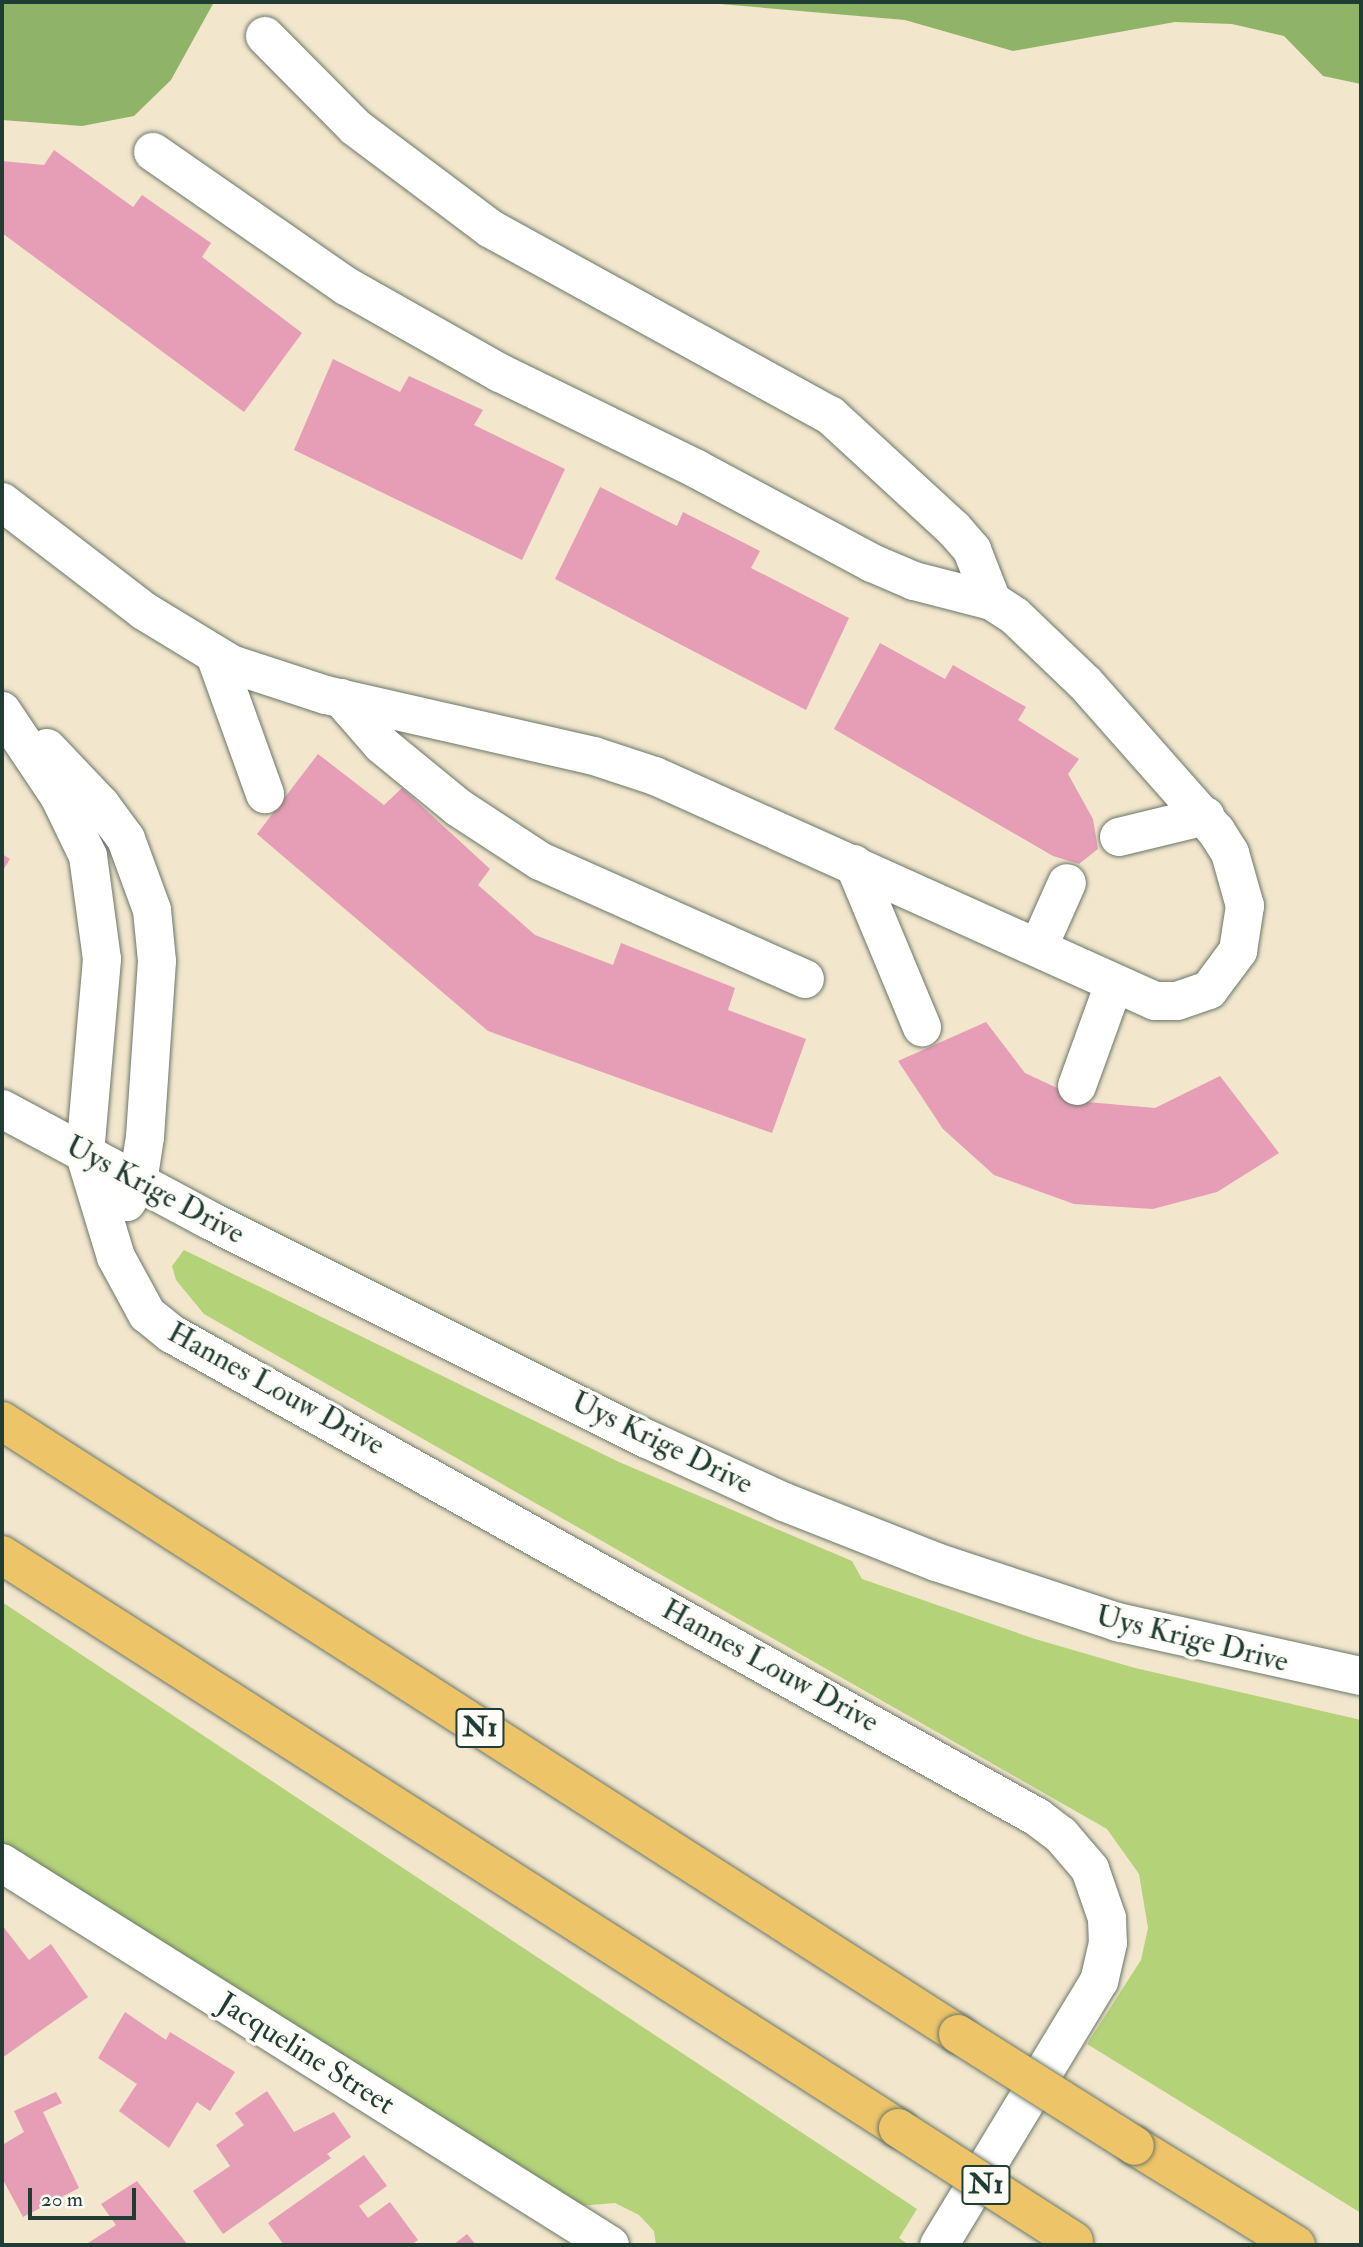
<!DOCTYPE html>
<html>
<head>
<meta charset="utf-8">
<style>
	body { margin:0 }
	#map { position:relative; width:1363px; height:2247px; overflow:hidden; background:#f2e6cc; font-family:"IM FELL Double Pica",serif }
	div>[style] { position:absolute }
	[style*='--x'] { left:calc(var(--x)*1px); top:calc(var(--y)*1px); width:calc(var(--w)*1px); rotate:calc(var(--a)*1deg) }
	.green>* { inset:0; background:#b4d278 }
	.forest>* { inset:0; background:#8fb468 }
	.building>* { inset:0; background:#e69eb6 }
	.roads { filter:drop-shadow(0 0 2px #697869) drop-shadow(0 0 2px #697869) }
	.minor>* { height:38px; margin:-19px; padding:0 19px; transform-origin:19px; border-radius:19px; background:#fff }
	.highway>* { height:38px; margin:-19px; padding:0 19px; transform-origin:19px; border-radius:19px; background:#eec469 }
	.bridges { filter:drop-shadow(0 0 2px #697869) drop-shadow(0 0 2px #697869) }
	.highway-bridge>* { height:38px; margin:-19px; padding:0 19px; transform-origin:19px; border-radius:19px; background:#eec469 }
	span { translate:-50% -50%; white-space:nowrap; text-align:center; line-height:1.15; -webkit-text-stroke:7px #fdfcf7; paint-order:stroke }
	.shield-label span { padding:2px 5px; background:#fdfcf7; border:2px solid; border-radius:5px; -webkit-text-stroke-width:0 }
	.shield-label { font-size:28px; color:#1f3d34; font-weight:700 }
	.street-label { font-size:30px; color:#1f3d34 }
	.frame { position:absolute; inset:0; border:4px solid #1f3d34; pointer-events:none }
	.scale { position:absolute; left:28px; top:2188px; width:108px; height:32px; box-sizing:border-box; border:4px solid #1f3d34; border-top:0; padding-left:9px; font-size:21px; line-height:24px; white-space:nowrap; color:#1f3d34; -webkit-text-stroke:5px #fdfcf7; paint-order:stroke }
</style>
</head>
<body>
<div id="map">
	<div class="green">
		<div style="clip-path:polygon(184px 1250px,619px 1462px,852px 1561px,862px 1579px,1035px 1639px,1135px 1668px,1361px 1720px,1361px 2213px,1087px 2044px,1141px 1960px,1148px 1928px,1139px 1874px,1107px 1829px,204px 1314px,176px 1280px,172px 1266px)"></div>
		<div style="clip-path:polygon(2px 1602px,917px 2209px,899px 2238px,909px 2245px,656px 2245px,654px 2231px,639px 2215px,615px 2203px,578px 2206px,2px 1844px)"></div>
	</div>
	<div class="forest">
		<div style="clip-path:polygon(2px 2px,214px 2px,171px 80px,134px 116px,82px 126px,2px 120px)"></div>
		<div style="clip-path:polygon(697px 2px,1361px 2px,1361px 84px,1323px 76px,1284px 36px,1232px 24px,1175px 22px,1013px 51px,905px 20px)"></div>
	</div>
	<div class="building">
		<div style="clip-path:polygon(54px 150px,133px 207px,142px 195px,211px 243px,202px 257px,302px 333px,244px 412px,2px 233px,2px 161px,44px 165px)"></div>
		<div style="clip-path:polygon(333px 359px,400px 392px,409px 376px,483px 410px,474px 425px,565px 469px,522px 560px,294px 450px)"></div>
		<div style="clip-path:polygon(600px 487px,677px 526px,683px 512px,760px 551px,751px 568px,849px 618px,806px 710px,555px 579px)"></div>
		<div style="clip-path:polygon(880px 643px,945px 679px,953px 665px,1026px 707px,1018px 720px,1079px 759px,1068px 774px,1093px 819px,1098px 849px,1079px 864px,1053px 856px,834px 729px)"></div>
		<div style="clip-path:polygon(318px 754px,384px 805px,402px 788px,490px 869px,478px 885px,535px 935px,613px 965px,621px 943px,735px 988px,728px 1010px,806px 1039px,772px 1133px,488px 1031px,257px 834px)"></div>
		<div style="clip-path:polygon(2px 854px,10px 859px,2px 872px)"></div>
		<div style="clip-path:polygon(986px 1022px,1025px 1073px,1087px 1102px,1155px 1108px,1220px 1076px,1279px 1153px,1217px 1192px,1153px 1209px,1074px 1204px,994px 1175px,943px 1129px,898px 1061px)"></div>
		<div style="clip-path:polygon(2px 1925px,29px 1960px,51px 1944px,88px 1997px,2px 2058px)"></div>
		<div style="clip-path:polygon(125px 2012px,166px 2040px,170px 2032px,235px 2072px,210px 2111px,197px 2102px,169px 2148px,119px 2111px,137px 2084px,98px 2058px)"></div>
		<div style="clip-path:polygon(267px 2091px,294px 2132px,334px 2112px,351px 2137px,327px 2154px,331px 2158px,223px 2234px,193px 2191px,230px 2166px,216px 2145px,244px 2125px,235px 2113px)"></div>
		<div style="clip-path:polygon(56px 2092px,62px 2103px,43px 2112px,79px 2188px,23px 2217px,2px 2178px,2px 2145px,24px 2132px,14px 2111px)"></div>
		<div style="clip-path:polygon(364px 2155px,387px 2186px,359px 2206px,368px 2218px,390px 2202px,418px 2240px,410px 2245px,284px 2245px,268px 2223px)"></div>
		<div style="clip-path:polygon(137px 2181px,188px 2245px,85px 2245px,116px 2225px,101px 2204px)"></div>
		<div style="clip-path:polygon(467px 2234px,476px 2245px,453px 2245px)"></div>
	</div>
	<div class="roads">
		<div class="minor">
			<div style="--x:265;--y:36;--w:128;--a:45.3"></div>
			<div style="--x:355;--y:127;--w:170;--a:36.9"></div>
			<div style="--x:491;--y:229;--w:387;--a:28.8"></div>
			<div style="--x:830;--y:415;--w:168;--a:42.6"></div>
			<div style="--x:954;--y:529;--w:28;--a:49"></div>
			<div style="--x:972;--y:550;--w:55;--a:68.6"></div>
			<div style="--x:2;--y:502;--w:179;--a:37.5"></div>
			<div style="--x:144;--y:611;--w:102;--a:31.3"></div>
			<div style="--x:231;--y:664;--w:100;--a:18.1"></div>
			<div style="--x:326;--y:695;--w:275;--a:12.8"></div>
			<div style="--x:594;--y:756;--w:64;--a:18.2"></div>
			<div style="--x:655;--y:776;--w:548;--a:24.23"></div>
			<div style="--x:1155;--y:1001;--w:22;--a:0"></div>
			<div style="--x:1177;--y:1001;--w:34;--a:-19"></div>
			<div style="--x:1209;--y:990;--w:49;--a:-53.4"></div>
			<div style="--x:1238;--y:951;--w:46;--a:-81.2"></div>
			<div style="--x:1245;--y:906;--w:55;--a:-105.8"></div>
			<div style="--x:1230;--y:853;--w:26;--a:-122"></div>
			<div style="--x:1216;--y:831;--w:198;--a:-131.5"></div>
			<div style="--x:1085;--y:683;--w:97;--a:-136.3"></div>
			<div style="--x:1015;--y:616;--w:27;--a:-147"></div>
			<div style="--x:992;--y:601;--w:81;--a:-165.6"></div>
			<div style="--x:914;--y:581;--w:46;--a:-156.8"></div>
			<div style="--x:872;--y:563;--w:199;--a:-151.8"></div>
			<div style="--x:697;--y:469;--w:219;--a:-154"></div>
			<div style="--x:500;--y:373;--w:177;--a:-150.5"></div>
			<div style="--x:346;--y:286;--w:235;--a:-145.2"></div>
			<div style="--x:215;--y:655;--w:148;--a:70.2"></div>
			<div style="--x:341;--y:698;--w:62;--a:48.9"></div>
			<div style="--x:382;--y:745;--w:99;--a:39.3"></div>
			<div style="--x:459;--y:808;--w:97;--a:33.2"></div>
			<div style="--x:540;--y:861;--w:290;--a:24"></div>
			<div style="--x:2;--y:711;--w:102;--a:56.2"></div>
			<div style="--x:59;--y:796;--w:67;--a:64.2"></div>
			<div style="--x:88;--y:856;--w:104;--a:82.3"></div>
			<div style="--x:102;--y:959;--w:197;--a:95"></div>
			<div style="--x:85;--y:1155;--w:107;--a:73.1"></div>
			<div style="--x:116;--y:1257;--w:65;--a:61.5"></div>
			<div style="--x:147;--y:1314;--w:32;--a:39"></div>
			<div style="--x:172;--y:1334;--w:991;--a:29.18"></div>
			<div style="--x:1037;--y:1817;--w:30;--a:37"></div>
			<div style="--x:1061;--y:1835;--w:45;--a:49.5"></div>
			<div style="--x:1090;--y:1869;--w:52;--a:70.9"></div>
			<div style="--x:1107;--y:1918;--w:25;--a:88"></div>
			<div style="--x:1108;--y:1943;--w:39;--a:103"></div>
			<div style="--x:1099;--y:1981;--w:309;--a:121.2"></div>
			<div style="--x:47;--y:748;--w:79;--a:46.5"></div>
			<div style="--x:101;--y:805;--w:42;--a:53.7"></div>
			<div style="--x:126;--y:839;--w:76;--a:69.9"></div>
			<div style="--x:152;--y:910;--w:51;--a:84.4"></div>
			<div style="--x:157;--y:961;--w:176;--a:93.9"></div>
			<div style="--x:145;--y:1137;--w:46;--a:98.8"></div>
			<div style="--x:138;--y:1182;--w:23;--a:119"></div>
			<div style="--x:1119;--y:837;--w:89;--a:-13.7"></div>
			<div style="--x:854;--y:864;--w:177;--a:67.4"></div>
			<div style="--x:1038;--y:948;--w:71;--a:-66"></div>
			<div style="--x:1077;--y:1086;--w:109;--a:-70.1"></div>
			<div style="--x:2;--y:1109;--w:235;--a:28.2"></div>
			<div style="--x:209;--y:1220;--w:490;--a:26.6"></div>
			<div style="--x:647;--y:1439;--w:151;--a:24.7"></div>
			<div style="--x:784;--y:1502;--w:163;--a:21.5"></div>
			<div style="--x:936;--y:1562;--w:191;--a:18.3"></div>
			<div style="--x:1117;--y:1622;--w:250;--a:12.5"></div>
			<div style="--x:2;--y:1863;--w:718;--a:32.14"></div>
		</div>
		<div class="highway">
			<div style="--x:2;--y:1421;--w:1136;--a:32.67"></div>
			<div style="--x:2;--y:1555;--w:1064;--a:32.6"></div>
			<div style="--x:1135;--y:2146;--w:189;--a:31.6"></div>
		</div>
	</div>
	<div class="bridges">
		<div class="highway-bridge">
			<div style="--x:958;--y:2034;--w:209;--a:32.3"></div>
			<div style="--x:898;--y:2128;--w:209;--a:32.7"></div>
		</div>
	</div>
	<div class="shield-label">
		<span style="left:480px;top:1728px">N1</span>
		<span style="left:986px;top:2185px">N1</span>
	</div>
	<div class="street-label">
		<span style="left:155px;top:1190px;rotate:28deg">Uys Krige Drive</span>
		<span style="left:276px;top:1389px;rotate:29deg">Hannes Louw Drive</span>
		<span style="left:662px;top:1443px;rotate:26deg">Uys Krige Drive</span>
		<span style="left:1192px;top:1639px;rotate:14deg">Uys Krige Drive</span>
		<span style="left:770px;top:1666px;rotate:29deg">Hannes Louw Drive</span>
		<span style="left:306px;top:2054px;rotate:32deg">Jacqueline Street</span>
	</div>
	<div class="frame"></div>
	<div class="scale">20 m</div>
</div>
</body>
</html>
